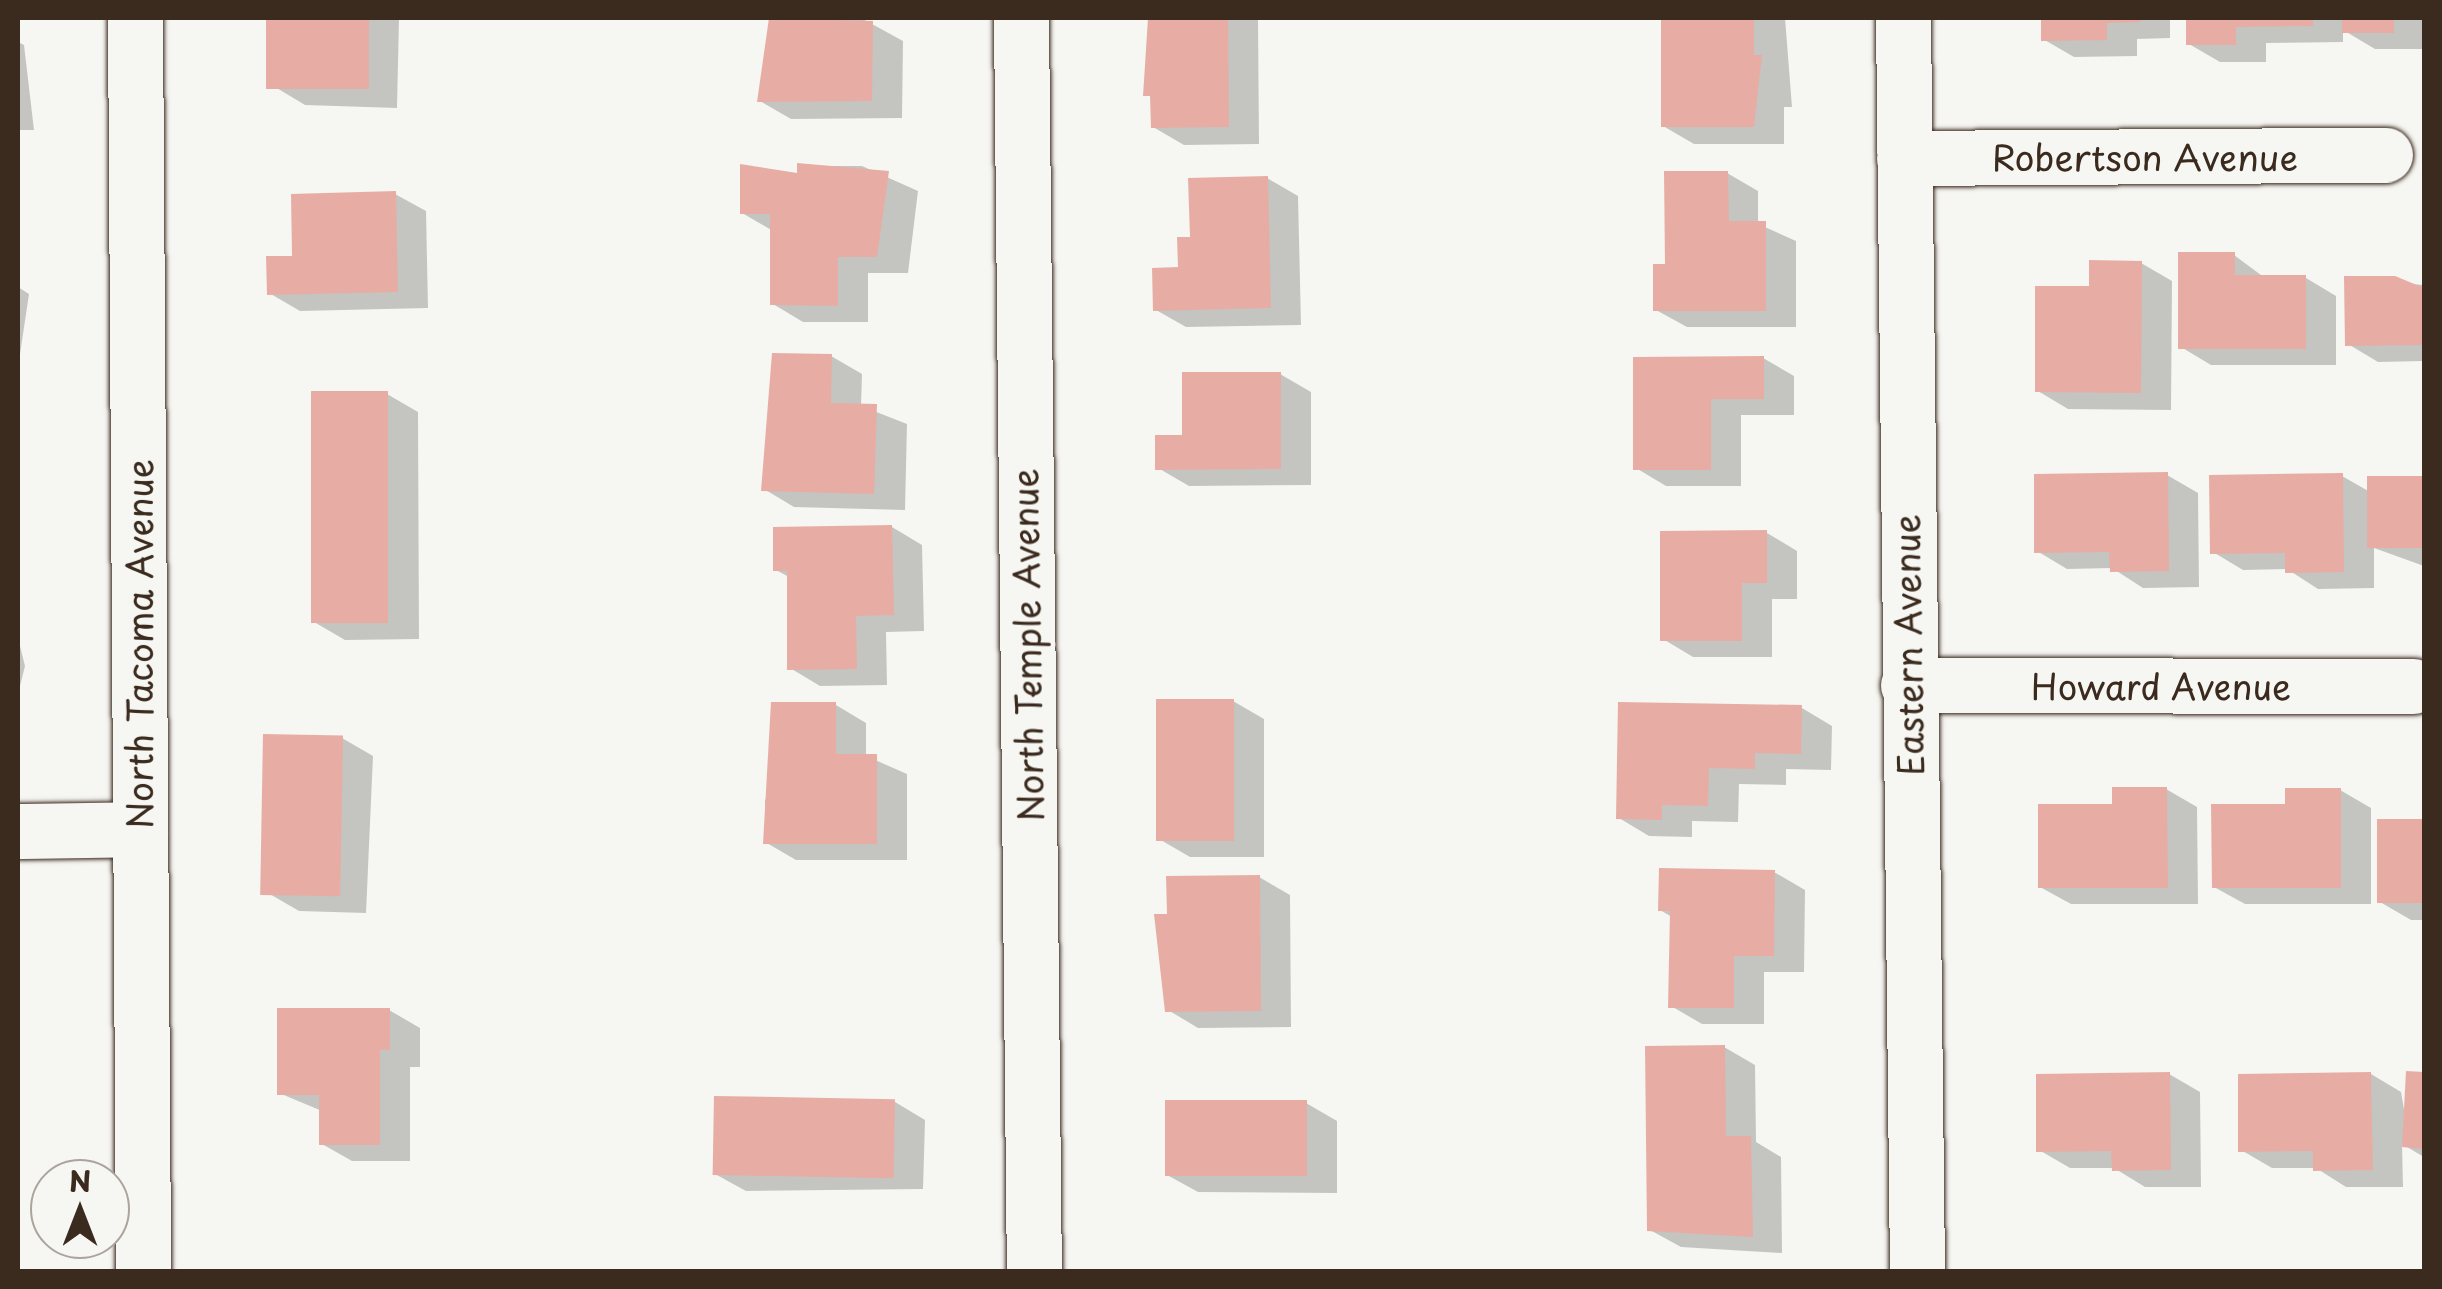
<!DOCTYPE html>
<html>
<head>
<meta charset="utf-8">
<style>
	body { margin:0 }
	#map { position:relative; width:2442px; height:1289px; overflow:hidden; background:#f6f6f2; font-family:"Playpen Sans",sans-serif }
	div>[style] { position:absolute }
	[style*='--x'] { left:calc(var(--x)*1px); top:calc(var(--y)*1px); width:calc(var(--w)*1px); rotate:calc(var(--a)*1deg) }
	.shadow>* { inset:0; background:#0003; transform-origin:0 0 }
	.building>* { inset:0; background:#e7ada4; transform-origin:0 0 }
	.roads { filter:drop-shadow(0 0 2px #3b2a1e) drop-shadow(0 0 2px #3b2a1e) }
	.minor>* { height:55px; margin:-27.5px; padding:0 27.5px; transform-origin:27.5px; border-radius:27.5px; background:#f6f6f2 }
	span { translate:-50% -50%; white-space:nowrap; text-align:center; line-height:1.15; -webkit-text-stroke:9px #f6f6f2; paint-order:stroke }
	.street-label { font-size:35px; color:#3b2a1e }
	.frame { position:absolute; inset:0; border:20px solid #3b2a1e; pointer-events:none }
	.north { position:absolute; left:30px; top:1159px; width:100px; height:100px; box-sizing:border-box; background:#f6f6f2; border:2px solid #aba49d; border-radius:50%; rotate:0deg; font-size:28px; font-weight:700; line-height:40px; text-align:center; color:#3b2a1e }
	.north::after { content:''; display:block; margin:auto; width:35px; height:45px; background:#3b2a1e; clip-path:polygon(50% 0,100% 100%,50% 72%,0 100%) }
</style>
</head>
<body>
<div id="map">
	<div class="shadow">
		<div style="clip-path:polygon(270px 18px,399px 18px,397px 108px,305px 105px,275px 87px)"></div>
		<div style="clip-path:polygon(771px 18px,861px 18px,903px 41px,902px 118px,791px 119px,760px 101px)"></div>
		<div style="clip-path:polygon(1149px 18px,1258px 18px,1259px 144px,1184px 145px,1153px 127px)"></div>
		<div style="clip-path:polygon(1663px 18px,1785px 18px,1792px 107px,1784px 107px,1784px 144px,1694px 144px,1663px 126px)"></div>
		<div style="clip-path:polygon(2043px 18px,2170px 18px,2170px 38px,2137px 39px,2137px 56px,2074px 57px,2043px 39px)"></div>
		<div style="clip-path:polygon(2189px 18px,2424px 18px,2424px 49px,2375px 49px,2343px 30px,2343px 42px,2266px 43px,2266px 62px,2220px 62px,2189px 44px)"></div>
		<div style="clip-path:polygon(18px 42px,24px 45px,34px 130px,18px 130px)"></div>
		<div style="clip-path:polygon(799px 166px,862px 166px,918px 191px,908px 273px,868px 273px,868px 322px,803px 322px,773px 304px,773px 231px,742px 213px,799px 176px)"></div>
		<div style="clip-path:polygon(1727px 173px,1758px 191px,1758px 224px,1796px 241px,1796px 327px,1687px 327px,1656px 310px,1667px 266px)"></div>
		<div style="clip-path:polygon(1267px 178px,1298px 196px,1301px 325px,1186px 327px,1156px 310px,1192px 239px)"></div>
		<div style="clip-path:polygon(395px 194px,426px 211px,428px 308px,300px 311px,269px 293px)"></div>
		<div style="clip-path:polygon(18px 227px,18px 287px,29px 294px,19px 361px,18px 361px)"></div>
		<div style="clip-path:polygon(2234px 255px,2265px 278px,2306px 278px,2336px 296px,2336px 365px,2211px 365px,2181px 347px)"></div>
		<div style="clip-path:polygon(2141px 263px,2172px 281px,2171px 410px,2068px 409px,2038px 391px)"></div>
		<div style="clip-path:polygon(2347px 279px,2424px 285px,2424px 361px,2378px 362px,2348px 344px)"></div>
		<div style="clip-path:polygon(831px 356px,862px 374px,861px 406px,907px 424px,905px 510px,794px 507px,764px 489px)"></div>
		<div style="clip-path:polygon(1763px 358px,1794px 376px,1794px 415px,1741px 415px,1741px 486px,1666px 486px,1636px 468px,1636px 359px)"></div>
		<div style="clip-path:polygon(1280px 374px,1311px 392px,1311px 485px,1189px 486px,1158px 468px,1184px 437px)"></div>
		<div style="clip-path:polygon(387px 394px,418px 412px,419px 639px,345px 640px,314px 622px)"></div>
		<div style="clip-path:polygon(2167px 475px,2198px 493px,2199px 587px,2143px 588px,2112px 568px,2067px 569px,2037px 551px)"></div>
		<div style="clip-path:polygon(2342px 476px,2370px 492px,2370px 479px,2424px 478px,2424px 566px,2374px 548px,2374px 588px,2318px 589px,2287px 569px,2243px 570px,2213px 552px)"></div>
		<div style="left:18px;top:501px;width:2px;height:42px;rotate:27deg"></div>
		<div style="clip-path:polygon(892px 527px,922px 545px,924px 631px,886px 632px,887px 685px,820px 686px,790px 668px,789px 577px,776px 570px)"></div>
		<div style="clip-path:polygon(1767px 533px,1797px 551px,1797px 599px,1772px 599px,1772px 657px,1693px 657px,1663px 639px)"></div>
		<div style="clip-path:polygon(18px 638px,25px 666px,18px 694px)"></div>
		<div style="clip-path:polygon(1233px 701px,1264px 719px,1264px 857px,1190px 857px,1159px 839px)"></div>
		<div style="clip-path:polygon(836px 705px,866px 723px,866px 756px,907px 774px,907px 860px,796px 860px,765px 842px,765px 800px)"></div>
		<div style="clip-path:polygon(1802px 708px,1832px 726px,1831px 770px,1786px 769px,1786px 785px,1739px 784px,1738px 822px,1692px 821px,1692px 837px,1649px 836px,1619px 818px)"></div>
		<div style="clip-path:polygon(342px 738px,373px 756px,366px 913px,299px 911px,268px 893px)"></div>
		<div style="clip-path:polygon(2166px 789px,2197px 807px,2198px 904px,2071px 904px,2040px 887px,2114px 806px)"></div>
		<div style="clip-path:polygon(2340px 790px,2371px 808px,2371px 904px,2245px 904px,2214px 887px,2288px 806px)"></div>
		<div style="clip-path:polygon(2424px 821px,2424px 920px,2411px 920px,2380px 902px,2380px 822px)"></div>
		<div style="clip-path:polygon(1774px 872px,1805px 890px,1804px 972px,1764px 972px,1764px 1024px,1702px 1024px,1671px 1006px,1672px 917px,1660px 910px)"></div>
		<div style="clip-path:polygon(1259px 877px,1290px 895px,1291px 1027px,1198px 1028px,1168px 1010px,1169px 917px)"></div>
		<div style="clip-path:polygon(389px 1010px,420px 1028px,420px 1067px,410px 1067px,410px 1161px,352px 1161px,322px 1144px,322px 1111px,279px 1093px)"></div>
		<div style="clip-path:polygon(1724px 1047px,1755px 1065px,1756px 1142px,1781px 1157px,1782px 1253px,1681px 1247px,1650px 1230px)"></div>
		<div style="clip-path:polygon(2409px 1073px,2424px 1074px,2424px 1157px,2402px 1144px,2403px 1187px,2346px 1187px,2316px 1168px,2272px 1168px,2241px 1150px,2371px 1074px,2401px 1092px,2406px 1121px)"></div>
		<div style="clip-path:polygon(2169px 1074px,2200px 1092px,2201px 1187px,2145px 1187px,2114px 1168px,2070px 1168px,2039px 1150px)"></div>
		<div style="clip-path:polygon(895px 1102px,925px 1120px,923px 1189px,746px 1191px,715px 1174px)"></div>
		<div style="clip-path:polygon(1306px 1103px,1337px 1121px,1337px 1193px,1198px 1192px,1167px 1175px)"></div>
	</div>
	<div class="building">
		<div style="left:266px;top:18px;width:103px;height:71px"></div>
		<div style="clip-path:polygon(769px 18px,873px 21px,872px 101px,757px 102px)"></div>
		<div style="clip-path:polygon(1148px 18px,1228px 18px,1229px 127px,1151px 128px,1150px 96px,1143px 96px)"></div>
		<div style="clip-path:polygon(1661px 18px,1754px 18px,1754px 55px,1762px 55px,1754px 127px,1661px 127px)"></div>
		<div style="clip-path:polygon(2041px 18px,2140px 18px,2140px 22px,2107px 23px,2107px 40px,2041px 41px)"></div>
		<div style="clip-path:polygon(2186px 18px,2313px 18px,2313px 26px,2236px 27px,2236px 45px,2186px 45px)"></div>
		<div style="left:2342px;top:18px;width:52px;height:15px"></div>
		<div style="clip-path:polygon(797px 163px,889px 171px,877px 257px,838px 257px,838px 306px,770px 305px,770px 214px,740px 214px,740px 164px,797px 173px)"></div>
		<div style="clip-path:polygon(1664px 171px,1728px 171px,1729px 221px,1766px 221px,1766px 311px,1653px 311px,1653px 264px,1665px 264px)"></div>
		<div style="clip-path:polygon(1268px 176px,1271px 308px,1153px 311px,1152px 268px,1178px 267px,1177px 237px,1190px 237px,1188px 178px)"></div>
		<div style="clip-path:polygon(396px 191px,398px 292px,267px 295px,266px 256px,292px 256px,291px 194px)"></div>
		<div style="clip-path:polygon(2178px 252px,2235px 252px,2235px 275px,2306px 275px,2306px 349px,2178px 349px)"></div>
		<div style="clip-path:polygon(2089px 260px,2142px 261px,2141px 393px,2035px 392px,2035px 286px,2089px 286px)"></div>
		<div style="clip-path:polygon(2344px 276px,2395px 276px,2424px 288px,2424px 345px,2345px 346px)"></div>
		<div style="clip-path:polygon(772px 353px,832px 354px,831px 403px,877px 404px,874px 494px,761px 491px)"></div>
		<div style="clip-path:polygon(1764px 356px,1764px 399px,1711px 399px,1711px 470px,1633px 470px,1633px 357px)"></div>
		<div style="clip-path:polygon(1182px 372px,1281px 372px,1281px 469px,1155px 470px,1155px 435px,1182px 435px)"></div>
		<div style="left:311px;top:391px;width:77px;height:232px"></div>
		<div style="clip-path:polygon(2168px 472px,2169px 571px,2110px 572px,2109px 552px,2034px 553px,2034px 474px)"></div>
		<div style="clip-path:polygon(2343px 473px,2344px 572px,2285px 573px,2285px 553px,2210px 554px,2209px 475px)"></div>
		<div style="left:2367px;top:476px;width:57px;height:72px"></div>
		<div style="clip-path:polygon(892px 525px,894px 615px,856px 616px,857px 669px,787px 670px,787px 571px,773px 571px,773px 527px)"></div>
		<div style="clip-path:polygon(1767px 530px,1767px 583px,1742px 583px,1742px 641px,1660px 641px,1660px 531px)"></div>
		<div style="left:1156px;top:699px;width:78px;height:142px"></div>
		<div style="clip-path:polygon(771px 702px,836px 702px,836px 754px,877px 754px,877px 844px,763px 844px)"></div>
		<div style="clip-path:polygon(1618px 702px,1802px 705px,1801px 754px,1755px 753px,1755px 769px,1709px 768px,1708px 806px,1662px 805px,1662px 820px,1616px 819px)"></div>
		<div style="left:263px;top:734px;width:80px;height:161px;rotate:1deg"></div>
		<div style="clip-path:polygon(2112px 787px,2167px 787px,2168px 888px,2038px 888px,2038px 804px,2112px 804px)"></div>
		<div style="clip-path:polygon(2285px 788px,2341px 788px,2341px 888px,2212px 888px,2211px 804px,2285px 804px)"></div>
		<div style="left:2377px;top:819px;width:47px;height:84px"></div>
		<div style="clip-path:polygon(1659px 868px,1775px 870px,1774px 956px,1734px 956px,1734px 1008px,1668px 1008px,1670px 911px,1658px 911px)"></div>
		<div style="clip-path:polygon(1260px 875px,1261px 1011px,1165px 1012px,1154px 914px,1167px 914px,1166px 876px)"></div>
		<div style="clip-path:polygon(277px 1008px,390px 1008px,390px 1050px,380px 1050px,380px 1145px,319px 1145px,319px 1095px,277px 1095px)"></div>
		<div style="clip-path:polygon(1725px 1045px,1726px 1136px,1751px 1136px,1753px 1237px,1647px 1231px,1645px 1046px)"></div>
		<div style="clip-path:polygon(2406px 1071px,2424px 1072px,2424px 1149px,2402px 1147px)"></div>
		<div style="clip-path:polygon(2170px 1072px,2171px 1170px,2112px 1171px,2111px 1151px,2036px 1152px,2036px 1074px)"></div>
		<div style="clip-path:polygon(2371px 1072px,2373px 1170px,2313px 1171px,2313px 1151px,2238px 1152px,2238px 1074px)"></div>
		<div style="left:714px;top:1096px;width:181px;height:79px;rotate:1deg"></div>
		<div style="left:1165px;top:1100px;width:142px;height:76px"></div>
	</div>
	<div class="roads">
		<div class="minor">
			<div style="--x:135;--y:18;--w:1254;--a:89.63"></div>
			<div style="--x:1021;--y:18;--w:1254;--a:89.41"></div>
			<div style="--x:1903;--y:18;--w:1254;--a:89.36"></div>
			<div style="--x:1904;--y:158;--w:481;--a:-0.4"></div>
			<div style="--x:1908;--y:685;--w:505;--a:0.11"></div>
			<div style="--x:18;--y:831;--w:122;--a:-0.9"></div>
		</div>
	</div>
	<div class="street-label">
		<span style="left:2145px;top:157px">Robertson Avenue</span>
		<span style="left:139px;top:644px;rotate:-90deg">North Tacoma Avenue</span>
		<span style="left:1027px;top:645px;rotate:-91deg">North Temple Avenue</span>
		<span style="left:1908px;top:645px;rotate:-91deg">Eastern Avenue</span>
		<span style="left:2161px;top:686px">Howard Avenue</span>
	</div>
	<div class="frame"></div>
	<div class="north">N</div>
</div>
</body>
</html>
